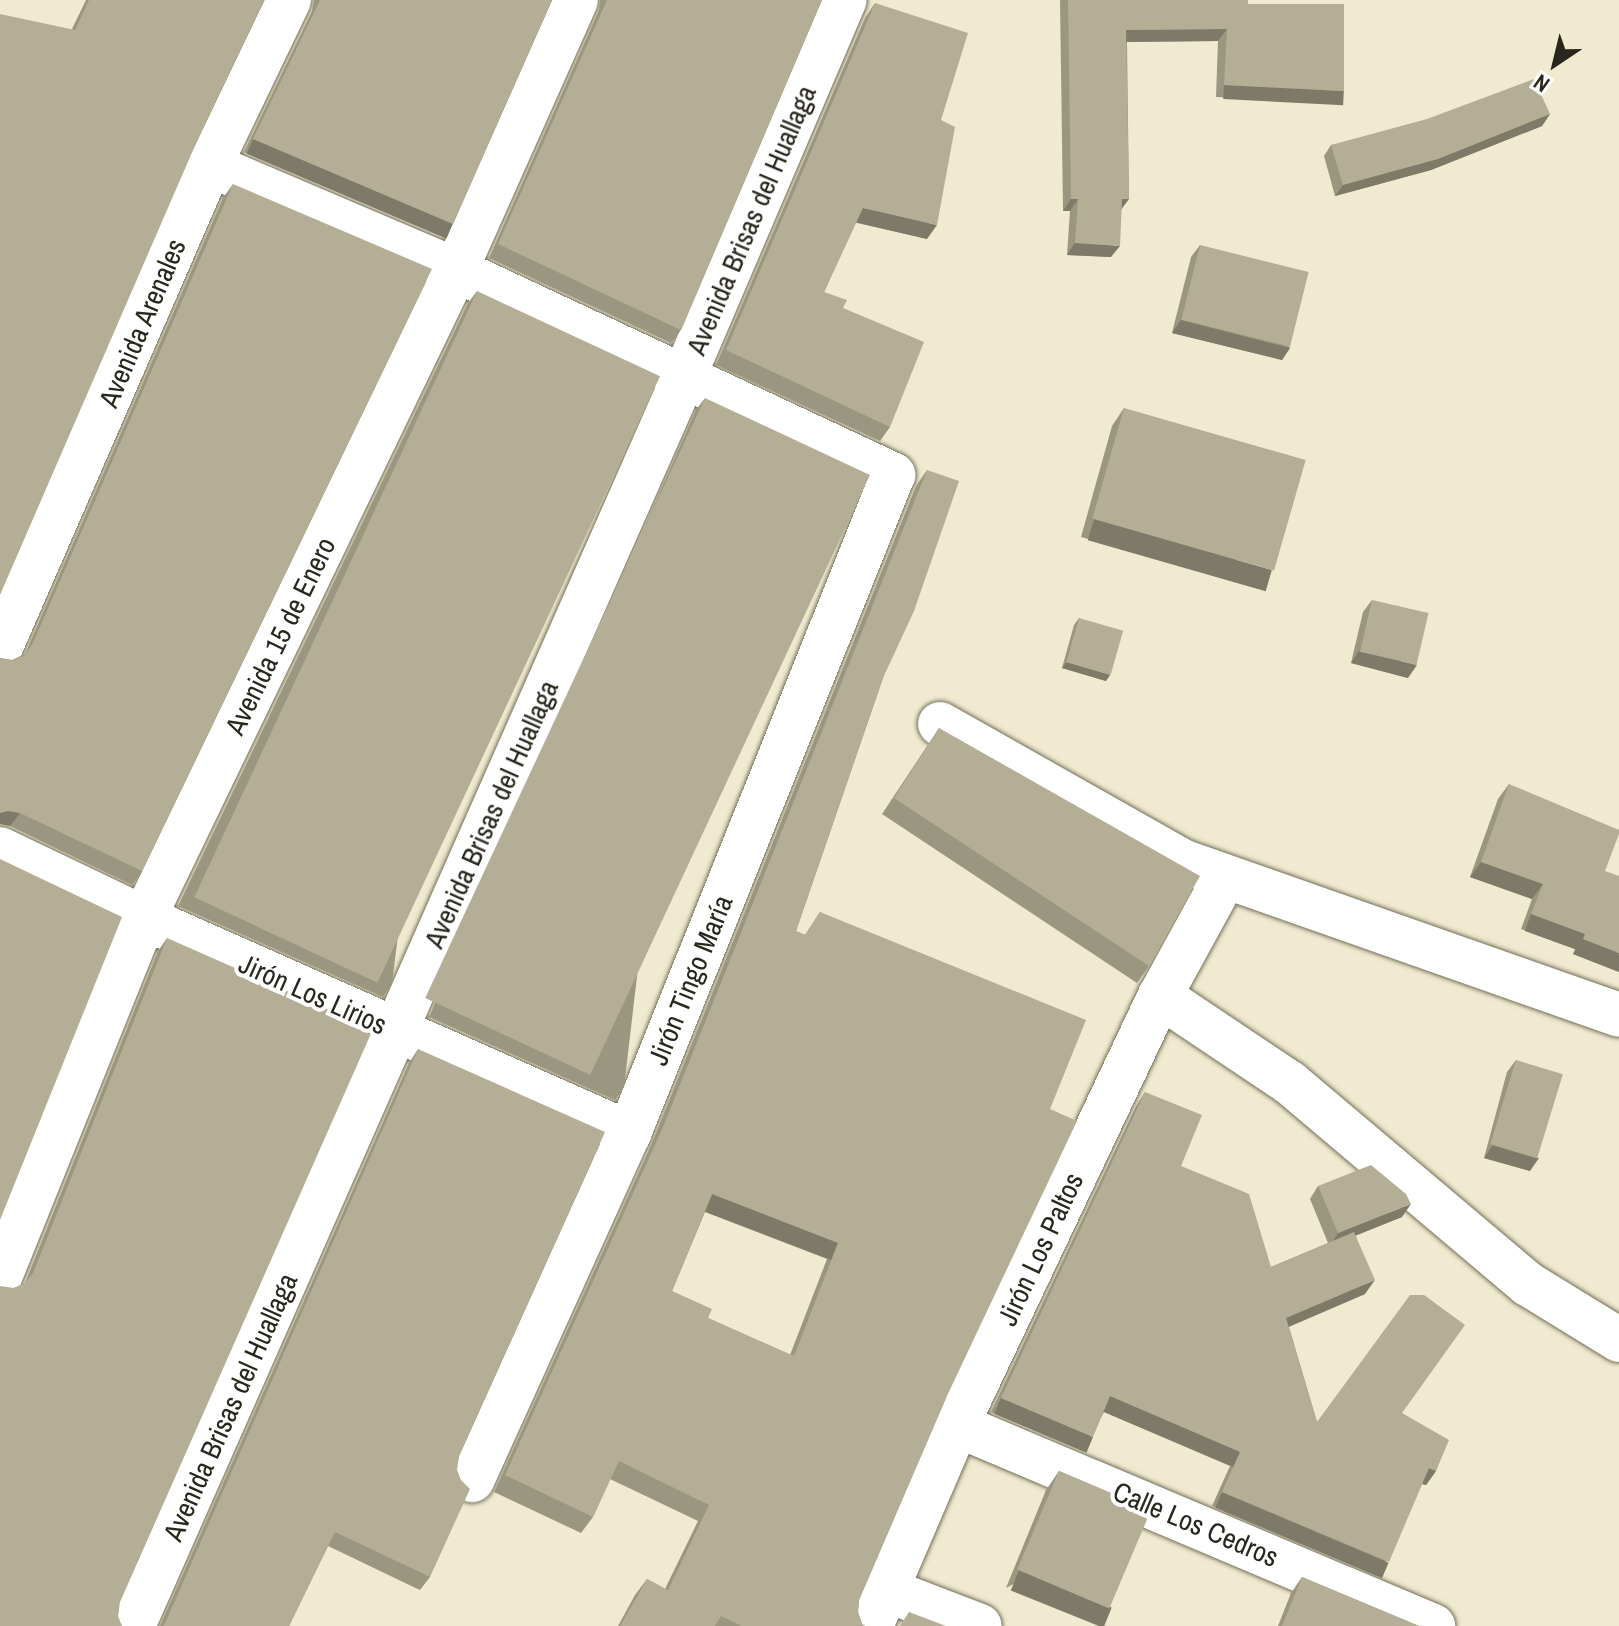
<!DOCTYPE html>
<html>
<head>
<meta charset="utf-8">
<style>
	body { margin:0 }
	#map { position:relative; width:1619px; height:1626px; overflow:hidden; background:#f0ead0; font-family:"Archivo Narrow",sans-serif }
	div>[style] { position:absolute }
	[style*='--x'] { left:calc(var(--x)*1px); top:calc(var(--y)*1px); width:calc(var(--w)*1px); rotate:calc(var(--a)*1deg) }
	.roads { filter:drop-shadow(0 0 2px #736e57) drop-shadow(0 0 2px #736e57) }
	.minor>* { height:44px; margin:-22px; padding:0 22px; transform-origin:22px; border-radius:22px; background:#fff }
	.wall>* { inset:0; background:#9a9680 }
	.shaded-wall>* { inset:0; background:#7d7a68; transform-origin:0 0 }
	.building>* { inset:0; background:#b3ae95; transform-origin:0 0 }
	span { translate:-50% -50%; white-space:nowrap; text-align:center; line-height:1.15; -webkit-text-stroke:8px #fff; paint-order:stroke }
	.street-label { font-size:28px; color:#29271d }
	.north { position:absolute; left:1515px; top:24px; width:80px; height:80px; -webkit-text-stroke:6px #fff; paint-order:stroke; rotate:215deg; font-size:22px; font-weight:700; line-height:32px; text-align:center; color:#29271d }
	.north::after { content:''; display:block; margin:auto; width:28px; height:36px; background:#29271d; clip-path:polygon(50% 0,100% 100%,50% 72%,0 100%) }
</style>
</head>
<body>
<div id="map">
	<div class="roads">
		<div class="minor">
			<div style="--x:210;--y:165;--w:267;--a:23.1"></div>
			<div style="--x:456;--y:270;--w:483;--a:25.1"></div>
			<div style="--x:893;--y:475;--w:709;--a:111.86"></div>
			<div style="--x:629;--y:1133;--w:381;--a:114.3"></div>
			<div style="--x:0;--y:649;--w:528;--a:-66.54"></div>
			<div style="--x:210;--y:165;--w:183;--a:-64.4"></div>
			<div style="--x:940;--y:724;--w:278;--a:29.5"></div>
			<div style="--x:1182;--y:861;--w:463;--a:19.4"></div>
			<div style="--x:0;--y:849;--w:160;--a:25.6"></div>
			<div style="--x:144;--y:918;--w:531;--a:23.91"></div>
			<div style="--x:1160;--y:996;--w:156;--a:33.8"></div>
			<div style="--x:1290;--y:1083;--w:312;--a:40.2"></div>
			<div style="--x:1528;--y:1284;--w:107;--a:31.6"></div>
			<div style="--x:0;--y:1277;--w:387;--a:-68.1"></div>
			<div style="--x:144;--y:918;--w:719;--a:-64.29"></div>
			<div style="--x:456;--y:270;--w:295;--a:-66"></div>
			<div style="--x:957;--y:1425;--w:517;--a:22.89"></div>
			<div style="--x:889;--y:1591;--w:97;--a:21"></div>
			<div style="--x:133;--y:1626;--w:1363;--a:-66.2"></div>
			<div style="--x:683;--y:379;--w:412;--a:-66.9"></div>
			<div style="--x:871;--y:1626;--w:219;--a:-66.8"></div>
			<div style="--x:957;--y:1425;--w:475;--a:-64.7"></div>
			<div style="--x:1160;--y:996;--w:133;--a:-61.3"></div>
		</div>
	</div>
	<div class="wall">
		<div style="clip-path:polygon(86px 0,264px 0,197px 141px,72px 29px)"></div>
		<div style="clip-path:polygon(314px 0,552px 0,453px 224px,443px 237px,244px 152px,312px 11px)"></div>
		<div style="clip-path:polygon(600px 0,822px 0,681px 330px,671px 343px,489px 258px,599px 10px)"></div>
		<div style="clip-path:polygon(1060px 0,1248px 0,1248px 4px,1344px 91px,1336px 103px,1216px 97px,1218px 41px,1127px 42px,1129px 199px,1121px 209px,1111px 257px,1067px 255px,1070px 211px,1063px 211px)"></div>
		<div style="clip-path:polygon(875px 3px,941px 120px,927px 239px,856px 222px,824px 292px,843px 308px,890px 427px,880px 441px,716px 365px,865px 18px)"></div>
		<div style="clip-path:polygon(1550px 114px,1542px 126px,1431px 170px,1335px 196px,1324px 156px,1331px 145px)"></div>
		<div style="clip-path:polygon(233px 184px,142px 871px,132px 885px,10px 826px,0 824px,0 658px,12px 660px,25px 654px,223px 198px)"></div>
		<div style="clip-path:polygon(1200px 245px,1290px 348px,1282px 360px,1172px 333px,1191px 257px)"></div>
		<div style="clip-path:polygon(477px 291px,392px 984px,383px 997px,178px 906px,468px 303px)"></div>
		<div style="clip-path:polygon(705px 398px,624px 1087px,615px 1100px,429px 1017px,696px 410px)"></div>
		<div style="clip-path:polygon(1124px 408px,1259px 589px,1081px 537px,1112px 426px)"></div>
		<div style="clip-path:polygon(evenodd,927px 470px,883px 678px,796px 931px,805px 935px,820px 912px,1050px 1109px,946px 1398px,859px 1600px,858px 1612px,862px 1624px,865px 1626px,618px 1626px,635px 1595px,647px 1579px,665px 1589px,698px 1521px,610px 1479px,593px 1517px,581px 1533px,494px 1492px,652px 1143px,916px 486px,927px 470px,705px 1212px,827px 1259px,790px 1355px,708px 1318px,672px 1291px,705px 1212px)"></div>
		<div style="clip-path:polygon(1372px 600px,1408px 678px,1351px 663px,1363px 612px)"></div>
		<div style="clip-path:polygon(1079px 618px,1110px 675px,1106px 681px,1062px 668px,1074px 625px)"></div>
		<div style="clip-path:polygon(939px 728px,1149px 966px,1137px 983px,882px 814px)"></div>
		<div style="clip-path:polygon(1509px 784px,1605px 871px,1619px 972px,1573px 954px,1575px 949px,1521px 929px,1532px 899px,1470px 877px,1498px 799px)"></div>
		<div style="clip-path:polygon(167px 938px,118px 1616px,0 1626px,14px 1288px,25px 1283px,158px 951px)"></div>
		<div style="clip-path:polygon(418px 1049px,459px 1456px,430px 1577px,420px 1590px,328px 1546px,289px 1626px,160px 1626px,409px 1063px)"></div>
		<div style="clip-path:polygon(1516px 1060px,1530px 1171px,1484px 1158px,1507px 1072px)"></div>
		<div style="clip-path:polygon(1145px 1092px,1181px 1166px,1271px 1267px,1328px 1243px,1310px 1199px,1318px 1186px,1402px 1217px,1356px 1235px,1365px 1294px,1289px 1327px,1317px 1422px,1402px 1413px,1436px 1471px,1426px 1485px,1422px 1484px,1379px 1576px,1212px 1506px,1230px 1466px,1104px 1412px,1083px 1451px,991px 1412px,1136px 1106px)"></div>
		<div style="clip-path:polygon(1059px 1471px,1151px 1510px,1006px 1588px,1046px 1490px)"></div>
		<div style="clip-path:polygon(1302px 1577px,1419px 1626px,1278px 1626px,1291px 1593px)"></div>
	</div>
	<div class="shaded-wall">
		<div style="clip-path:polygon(1227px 29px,1218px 41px,1118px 42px,1126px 30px)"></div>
		<div style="left:1224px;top:85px;width:120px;height:14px;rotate:3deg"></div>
		<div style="clip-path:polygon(1550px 114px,1542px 126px,1431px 170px,1335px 196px,1343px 185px)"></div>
		<div style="left:253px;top:139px;width:217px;height:16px;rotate:23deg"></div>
		<div style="clip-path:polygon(1071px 199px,1078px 199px,1070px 211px,1063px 211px)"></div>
		<div style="clip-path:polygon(1122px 199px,1129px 199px,1120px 211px)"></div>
		<div style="clip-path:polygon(863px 208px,937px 225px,927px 239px,853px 222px)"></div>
		<div style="clip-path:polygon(1075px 243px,1120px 246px,1111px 257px,1067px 255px)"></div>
		<div style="clip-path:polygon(1181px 320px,1290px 348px,1282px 360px,1172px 333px)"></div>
		<div style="left:1094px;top:519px;width:185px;height:22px;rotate:16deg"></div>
		<div style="clip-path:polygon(1359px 651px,1417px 665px,1408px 678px,1351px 663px)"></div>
		<div style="clip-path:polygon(1067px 662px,1110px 675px,1106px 681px,1062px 668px)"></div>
		<div style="clip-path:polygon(8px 811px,20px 813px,10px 826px,0 824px,0 813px)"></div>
		<div style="clip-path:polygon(1481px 862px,1543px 884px,1532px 899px,1470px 877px)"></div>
		<div style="left:1531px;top:914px;width:58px;height:18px;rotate:20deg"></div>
		<div style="clip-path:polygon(1583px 939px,1619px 953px,1619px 972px,1573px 954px)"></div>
		<div style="clip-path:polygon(1493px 1145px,1539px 1158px,1530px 1171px,1484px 1158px)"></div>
		<div style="left:712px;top:1194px;width:135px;height:19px;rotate:21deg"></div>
		<div style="clip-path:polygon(1411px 1204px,1402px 1217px,1330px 1246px,1338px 1233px)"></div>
		<div style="clip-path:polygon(1375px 1280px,1365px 1294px,1276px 1332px,1286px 1318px)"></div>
		<div style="left:1110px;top:1396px;width:142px;height:17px;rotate:23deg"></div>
		<div style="left:1001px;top:1398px;width:100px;height:17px;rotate:23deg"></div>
		<div style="clip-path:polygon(1429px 1468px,1436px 1471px,1426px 1485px,1419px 1483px)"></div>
		<div style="left:1222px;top:1492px;width:181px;height:17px;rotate:23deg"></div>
		<div style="left:1019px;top:1570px;width:100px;height:22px;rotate:22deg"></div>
	</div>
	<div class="building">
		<div style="clip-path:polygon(89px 0,264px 0,197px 141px,0 595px,0 14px,75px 30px)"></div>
		<div style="clip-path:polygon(320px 0,552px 0,453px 224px,253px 139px)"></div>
		<div style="clip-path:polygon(607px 0,822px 0,681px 330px,498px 244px)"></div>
		<div style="clip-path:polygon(1068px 0,1248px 0,1248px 4px,1344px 4px,1344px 91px,1224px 85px,1227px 29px,1126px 30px,1129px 199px,1122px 199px,1120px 246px,1075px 243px,1078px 199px,1071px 199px)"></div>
		<div style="clip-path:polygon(875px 3px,968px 33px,941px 120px,955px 127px,937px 225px,863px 208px,824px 292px,847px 300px,843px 308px,924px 342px,890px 427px,726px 350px)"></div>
		<div style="clip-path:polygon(1534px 79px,1550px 114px,1438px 159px,1343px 185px,1331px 145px,1427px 119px)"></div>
		<div style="clip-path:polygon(233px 184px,432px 269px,142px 871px,20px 813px,8px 811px,0 813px,0 658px,12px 660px,24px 656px,32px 645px)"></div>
		<div style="left:1200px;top:245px;width:112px;height:77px;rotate:14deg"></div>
		<div style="left:477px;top:291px;width:202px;height:669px;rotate:25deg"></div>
		<div style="left:705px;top:398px;width:182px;height:662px;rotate:25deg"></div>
		<div style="left:1124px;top:408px;width:189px;height:115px;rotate:16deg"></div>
		<div style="clip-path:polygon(evenodd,927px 470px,959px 481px,914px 611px,883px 678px,796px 931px,805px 935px,820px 912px,1086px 1020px,1050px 1109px,1077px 1121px,946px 1398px,859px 1600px,858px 1612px,862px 1624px,865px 1626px,742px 1626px,721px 1616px,715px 1626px,620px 1626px,647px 1579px,668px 1590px,709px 1505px,619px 1461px,593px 1517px,505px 1475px,663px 1127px,927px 470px,712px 1194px,838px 1243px,794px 1356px,708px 1318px,712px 1309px,672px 1291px,712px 1194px)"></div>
		<div style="left:1372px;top:600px;width:58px;height:53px;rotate:13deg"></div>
		<div style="left:1079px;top:618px;width:46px;height:46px;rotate:16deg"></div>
		<div style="clip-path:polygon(939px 728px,1200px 876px,1149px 966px,894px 798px)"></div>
		<div style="clip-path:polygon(1509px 784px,1619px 830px,1619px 834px,1605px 871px,1619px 876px,1619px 953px,1583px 939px,1585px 934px,1531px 914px,1543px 884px,1481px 862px)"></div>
		<div style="clip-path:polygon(0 859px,122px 917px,0 1220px)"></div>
		<div style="clip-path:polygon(167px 938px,373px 1029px,120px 1602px,118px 1616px,122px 1626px,0 1626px,0 1286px,14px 1288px,25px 1283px,33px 1273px)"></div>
		<div style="clip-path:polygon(418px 1049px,605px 1132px,459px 1456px,457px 1470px,461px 1480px,470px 1489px,430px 1577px,335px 1532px,289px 1626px,163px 1626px,165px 1623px)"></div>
		<div style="left:1516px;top:1060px;width:49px;height:88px;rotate:17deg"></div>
		<div style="clip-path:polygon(1145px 1092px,1202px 1115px,1181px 1166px,1249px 1194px,1271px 1267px,1354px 1232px,1375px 1280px,1286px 1318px,1317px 1422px,1410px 1295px,1424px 1295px,1465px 1325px,1402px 1413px,1449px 1440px,1436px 1471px,1429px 1468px,1389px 1562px,1222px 1492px,1240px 1452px,1110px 1396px,1093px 1437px,1001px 1398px)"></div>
		<div style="clip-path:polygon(1371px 1165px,1406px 1194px,1411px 1204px,1338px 1233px,1318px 1186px)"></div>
		<div style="left:1059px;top:1471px;width:100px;height:107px;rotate:23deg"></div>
		<div style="clip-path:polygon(1302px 1577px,1419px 1626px,1282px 1626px)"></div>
		<div style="clip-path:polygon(909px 1612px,946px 1626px,900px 1626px)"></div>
	</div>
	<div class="street-label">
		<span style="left:751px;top:220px;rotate:-67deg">Avenida Brisas del Huallaga</span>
		<span style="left:142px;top:323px;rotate:-67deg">Avenida Arenales</span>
		<span style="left:280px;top:636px;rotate:-64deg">Avenida 15 de Enero</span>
		<span style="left:491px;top:814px;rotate:-66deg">Avenida Brisas del Huallaga</span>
		<span style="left:690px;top:980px;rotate:-68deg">Jirón Tingo María</span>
		<span style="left:313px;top:994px;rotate:24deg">Jirón Los Lirios</span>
		<span style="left:1040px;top:1249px;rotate:-65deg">Jirón Los Paltos</span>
		<span style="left:230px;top:1407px;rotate:-66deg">Avenida Brisas del Huallaga</span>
		<span style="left:1196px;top:1524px;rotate:23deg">Calle Los Cedros</span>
	</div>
	<div class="north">N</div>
</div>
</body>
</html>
